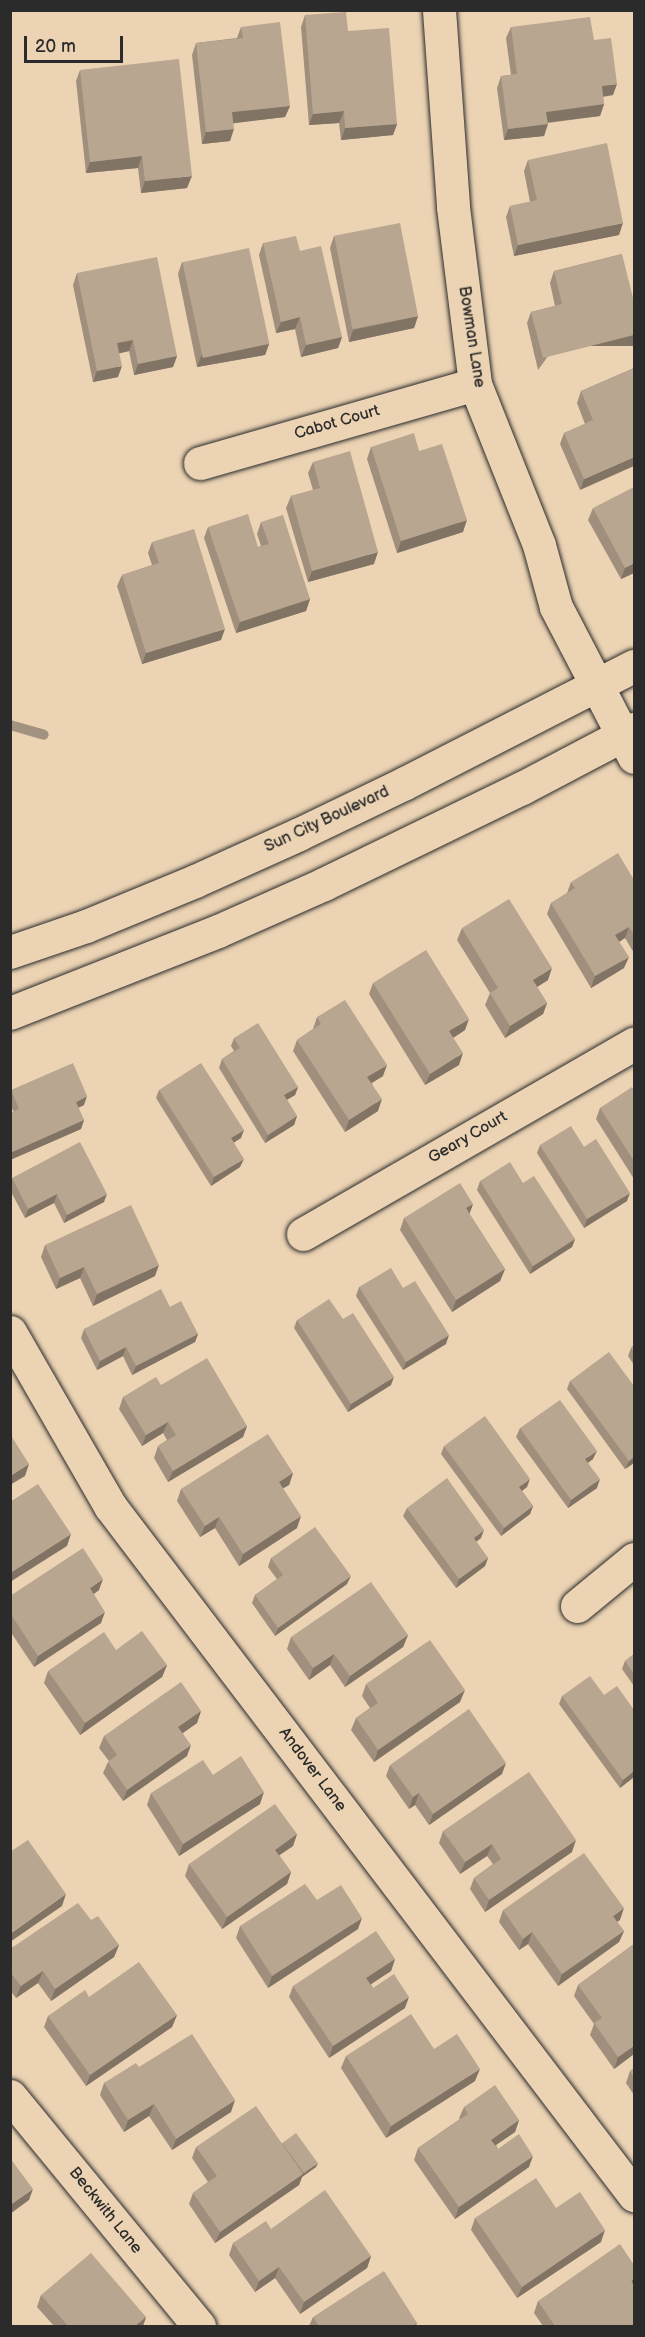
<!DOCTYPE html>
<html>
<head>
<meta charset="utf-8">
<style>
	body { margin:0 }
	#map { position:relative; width:645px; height:2337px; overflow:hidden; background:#ebd3b3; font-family:"Balsamiq Sans",sans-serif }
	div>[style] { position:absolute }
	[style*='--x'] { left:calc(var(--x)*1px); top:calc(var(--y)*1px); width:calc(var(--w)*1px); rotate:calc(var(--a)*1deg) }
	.stream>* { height:10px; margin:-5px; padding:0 5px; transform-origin:5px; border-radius:5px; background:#a1937f }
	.roads { filter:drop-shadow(0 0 2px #2b2b2b) drop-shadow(0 0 2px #2b2b2b) }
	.street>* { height:33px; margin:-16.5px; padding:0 16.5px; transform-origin:16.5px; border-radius:16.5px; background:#ebd3b3 }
	.secondary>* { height:33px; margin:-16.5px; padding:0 16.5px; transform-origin:16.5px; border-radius:16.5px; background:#ebd3b3 }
	.wall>* { inset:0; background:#9f8f7c }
	.shaded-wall>* { inset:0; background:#827465; transform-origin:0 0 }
	.building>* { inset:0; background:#b9a690; transform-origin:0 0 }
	span { translate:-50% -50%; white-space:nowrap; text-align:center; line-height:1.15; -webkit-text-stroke:4.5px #ebd3b3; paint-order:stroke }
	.street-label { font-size:16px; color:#2b2b2b }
	.frame { position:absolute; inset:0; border:12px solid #2b2b2b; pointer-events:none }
	.scale { position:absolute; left:24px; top:36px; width:99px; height:27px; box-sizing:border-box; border:3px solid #2b2b2b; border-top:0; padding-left:8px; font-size:18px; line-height:21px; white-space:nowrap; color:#2b2b2b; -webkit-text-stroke:4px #ebd3b3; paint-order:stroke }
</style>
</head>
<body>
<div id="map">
	<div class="stream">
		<div style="--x:10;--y:725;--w:35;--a:16"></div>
	</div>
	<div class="roads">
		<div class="street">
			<div style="--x:439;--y:10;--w:197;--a:85.9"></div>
			<div style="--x:453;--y:207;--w:178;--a:82.9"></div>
			<div style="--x:475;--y:384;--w:173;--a:68.3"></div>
			<div style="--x:539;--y:545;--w:64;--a:74.7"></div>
			<div style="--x:556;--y:607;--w:169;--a:62.5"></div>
			<div style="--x:200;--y:463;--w:286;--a:-16"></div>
			<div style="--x:303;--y:1234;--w:382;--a:-29.9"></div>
			<div style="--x:10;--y:1332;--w:201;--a:60.1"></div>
			<div style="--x:110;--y:1506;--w:866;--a:52.75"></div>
			<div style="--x:577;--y:1606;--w:74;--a:-39.5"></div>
			<div style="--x:10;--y:2096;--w:298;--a:50.6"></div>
		</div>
		<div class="secondary">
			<div style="--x:10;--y:952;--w:80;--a:-18.9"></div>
			<div style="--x:86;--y:926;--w:118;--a:-22.4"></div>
			<div style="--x:195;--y:881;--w:114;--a:-24.3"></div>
			<div style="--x:299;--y:834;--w:118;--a:-25.7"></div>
			<div style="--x:405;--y:783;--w:257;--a:-27.1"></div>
			<div style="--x:10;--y:1013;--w:224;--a:-21.5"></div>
			<div style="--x:218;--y:931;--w:116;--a:-23.9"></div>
			<div style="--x:324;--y:884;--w:220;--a:-25.9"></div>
			<div style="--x:522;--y:788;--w:127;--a:-27.8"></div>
		</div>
	</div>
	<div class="wall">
		<div style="clip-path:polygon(305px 15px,348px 31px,397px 124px,393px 135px,341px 140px,339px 123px,309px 125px,301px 27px)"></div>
		<div style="clip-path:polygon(241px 27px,290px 106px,285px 117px,233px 123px,230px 141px,202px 144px,192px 55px,196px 43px,237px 38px)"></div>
		<div style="clip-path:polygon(511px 27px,594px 40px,613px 95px,603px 97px,604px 104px,600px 116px,548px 123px,544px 136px,504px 140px,497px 88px,501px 76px,511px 75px,506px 38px)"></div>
		<div style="clip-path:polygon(80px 70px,187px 188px,141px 193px,138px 168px,86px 173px,76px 81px)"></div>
		<div style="clip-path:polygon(528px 160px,619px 235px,514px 256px,506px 217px,510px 206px,530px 202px,524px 171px)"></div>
		<div style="clip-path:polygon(334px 236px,418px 316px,414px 328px,349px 342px,330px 248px)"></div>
		<div style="clip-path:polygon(263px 243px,300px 251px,342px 337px,338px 348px,301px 357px,295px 329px,276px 333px,259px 255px)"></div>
		<div style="clip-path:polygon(622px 254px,538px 370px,527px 323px,531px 312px,555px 306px,550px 283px,554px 271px)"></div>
		<div style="clip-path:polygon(182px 262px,269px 344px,265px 355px,197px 367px,178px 274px)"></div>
		<div style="clip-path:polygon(77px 273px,177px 356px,173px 367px,134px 375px,129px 351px,119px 353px,118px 377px,93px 382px,73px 285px)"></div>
		<div style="clip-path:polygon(634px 368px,580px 490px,560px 444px,564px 433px,585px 424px,577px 403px,581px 391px)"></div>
		<div style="clip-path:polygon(371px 447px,419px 451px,463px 532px,397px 553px,367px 459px)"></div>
		<div style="clip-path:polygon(313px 462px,374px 564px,308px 582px,286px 508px,291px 496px,313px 490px,308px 473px)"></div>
		<div style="clip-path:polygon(593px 508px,634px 573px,621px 579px,588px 520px)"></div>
		<div style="clip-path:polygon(261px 522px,310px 599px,306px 611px,236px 633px,204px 538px,208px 527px,258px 547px,261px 546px,257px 534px)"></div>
		<div style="clip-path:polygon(152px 542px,221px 640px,142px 664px,117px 586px,122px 575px,152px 565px,148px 553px)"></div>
		<div style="clip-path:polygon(634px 880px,634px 953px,625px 938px,619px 942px,624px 968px,591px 988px,547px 914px,551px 903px,567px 893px,571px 882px)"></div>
		<div style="clip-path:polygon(462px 928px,548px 980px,537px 987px,547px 1003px,543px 1014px,505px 1038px,485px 1005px,490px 993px,457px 940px)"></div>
		<div style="clip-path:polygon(373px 983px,465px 1030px,453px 1038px,459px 1065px,425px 1085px,369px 994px)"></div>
		<div style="clip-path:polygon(317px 1017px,383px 1076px,372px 1083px,378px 1111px,345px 1132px,293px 1051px,297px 1040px,313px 1029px)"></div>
		<div style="clip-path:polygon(234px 1038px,298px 1087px,295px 1095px,287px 1100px,297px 1116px,294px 1125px,265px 1143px,219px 1068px,222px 1059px,234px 1051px,231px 1046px)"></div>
		<div style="clip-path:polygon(11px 1090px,84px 1105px,78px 1108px,84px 1120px,81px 1129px,10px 1160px,10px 1113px,14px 1112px,10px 1105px)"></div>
		<div style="clip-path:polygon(159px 1090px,241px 1138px,233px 1143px,240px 1167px,211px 1186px,156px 1098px)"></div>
		<div style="clip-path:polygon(634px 1090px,634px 1179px,596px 1119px,600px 1108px)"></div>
		<div style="clip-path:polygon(540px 1145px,627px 1201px,584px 1228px,537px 1153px)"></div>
		<div style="clip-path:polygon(12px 1178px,104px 1202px,64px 1223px,54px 1203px,25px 1218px,10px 1190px,10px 1182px)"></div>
		<div style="clip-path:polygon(480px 1181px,523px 1183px,575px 1239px,572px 1247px,530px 1274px,477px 1190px)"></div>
		<div style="clip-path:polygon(473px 1204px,469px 1214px,505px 1269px,500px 1281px,452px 1312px,400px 1230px,404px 1218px)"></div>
		<div style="clip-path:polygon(45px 1245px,155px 1276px,93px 1306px,80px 1278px,56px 1289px,41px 1257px)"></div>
		<div style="clip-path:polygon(359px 1287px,403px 1288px,446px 1344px,403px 1370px,356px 1296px)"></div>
		<div style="clip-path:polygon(170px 1307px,198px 1334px,195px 1342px,132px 1375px,123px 1356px,97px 1370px,81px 1338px,84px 1329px)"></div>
		<div style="clip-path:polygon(343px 1319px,391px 1385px,348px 1412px,294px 1328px,297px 1320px)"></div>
		<div style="clip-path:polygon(634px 1345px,634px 1365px,628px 1356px,631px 1348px)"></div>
		<div style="clip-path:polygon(570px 1381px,634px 1386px,634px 1463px,625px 1469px,567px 1389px)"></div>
		<div style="clip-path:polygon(161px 1385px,247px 1426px,243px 1437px,168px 1482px,154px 1458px,158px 1446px,167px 1440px,163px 1433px,142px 1446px,119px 1409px,123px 1397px)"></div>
		<div style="clip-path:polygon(520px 1428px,593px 1459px,588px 1463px,597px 1488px,568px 1508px,516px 1437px)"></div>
		<div style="clip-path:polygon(444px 1446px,527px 1487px,522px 1491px,533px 1506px,530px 1514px,501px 1536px,441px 1454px)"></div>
		<div style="clip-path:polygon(293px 1473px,289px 1485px,283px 1488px,297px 1528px,239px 1566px,215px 1528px,200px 1537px,177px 1501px,181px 1489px)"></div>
		<div style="clip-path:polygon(407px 1508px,481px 1538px,476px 1542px,488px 1558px,485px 1566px,456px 1588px,403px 1516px)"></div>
		<div style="clip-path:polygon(271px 1558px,347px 1584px,275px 1636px,252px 1603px,255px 1595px,277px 1579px,268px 1567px)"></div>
		<div style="clip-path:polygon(99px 1590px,94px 1594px,101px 1623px,34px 1667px,10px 1631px,10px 1596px)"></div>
		<div style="clip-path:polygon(408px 1635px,403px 1647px,345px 1687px,330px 1665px,309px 1680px,287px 1649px,291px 1637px)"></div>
		<div style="clip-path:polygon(634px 1654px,634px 1686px,622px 1669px,625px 1661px)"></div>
		<div style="clip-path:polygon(167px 1665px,162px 1677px,80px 1735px,44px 1683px,48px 1671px)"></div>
		<div style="clip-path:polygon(366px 1684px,460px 1702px,374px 1762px,351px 1730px,356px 1718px,370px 1708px,362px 1696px)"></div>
		<div style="clip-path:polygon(604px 1695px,634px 1710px,634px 1777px,620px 1788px,559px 1704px,562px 1696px)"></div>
		<div style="clip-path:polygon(201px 1711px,197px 1723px,183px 1733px,187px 1756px,123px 1801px,103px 1773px,108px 1762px,109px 1761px,99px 1748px,104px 1736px)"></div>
		<div style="clip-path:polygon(390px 1765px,502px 1774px,429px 1825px,415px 1805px,409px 1809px,386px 1776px)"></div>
		<div style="clip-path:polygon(151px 1793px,260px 1804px,179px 1856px,147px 1805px)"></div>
		<div style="clip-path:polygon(443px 1831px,572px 1852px,485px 1912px,470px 1889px,474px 1878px,493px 1864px,487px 1856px,460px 1874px,439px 1843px)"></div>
		<div style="clip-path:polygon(297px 1834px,293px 1846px,279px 1855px,291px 1872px,287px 1884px,222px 1929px,185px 1876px,189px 1864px)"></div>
		<div style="clip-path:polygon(317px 1900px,358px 1929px,268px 1988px,236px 1938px,240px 1926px)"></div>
		<div style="clip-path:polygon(503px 1910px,620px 1920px,617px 1922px,624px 1931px,619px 1942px,558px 1986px,528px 1944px,519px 1950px,499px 1922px)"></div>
		<div style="clip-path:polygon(91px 1920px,119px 1945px,114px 1957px,51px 2001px,38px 1983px,16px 1998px,10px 1990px,10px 1949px)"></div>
		<div style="clip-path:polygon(634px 1944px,634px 2054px,614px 2069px,590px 2035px,594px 2024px,574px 1996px,578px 1985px)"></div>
		<div style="clip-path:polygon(395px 1959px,391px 1971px,371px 1984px,373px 1988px,405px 2008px,329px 2058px,289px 1997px,293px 1986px)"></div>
		<div style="clip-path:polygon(89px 1997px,177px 2015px,172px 2027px,86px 2086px,44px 2027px,48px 2016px)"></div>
		<div style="clip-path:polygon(434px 2049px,475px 2081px,386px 2138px,341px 2068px,346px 2056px)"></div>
		<div style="clip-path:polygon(139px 2067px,231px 2112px,172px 2150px,149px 2116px,124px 2132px,100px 2095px,104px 2083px)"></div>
		<div style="clip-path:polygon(634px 2068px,634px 2095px,626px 2083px,630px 2071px)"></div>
		<div style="clip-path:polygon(464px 2107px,519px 2120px,515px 2132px,496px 2145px,498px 2149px,529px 2167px,455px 2219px,414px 2160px,418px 2148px,460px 2119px,459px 2118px)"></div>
		<div style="clip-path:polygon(282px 2143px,316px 2167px,302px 2177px,299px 2185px,215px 2243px,189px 2204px,193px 2193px,208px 2182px,192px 2158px,196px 2147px)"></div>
		<div style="clip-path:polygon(556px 2208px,601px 2242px,517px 2298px,471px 2230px,475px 2218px)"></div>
		<div style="clip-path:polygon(271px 2229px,371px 2256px,367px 2268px,300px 2314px,275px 2278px,255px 2292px,229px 2255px,233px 2243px)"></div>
		<div style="clip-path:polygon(41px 2295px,146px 2317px,143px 2326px,54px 2326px,37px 2307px)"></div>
		<div style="clip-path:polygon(538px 2301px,634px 2326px,543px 2326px,534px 2313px)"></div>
		<div style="clip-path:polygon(313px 2317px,417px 2323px,416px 2326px,309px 2326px)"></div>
	</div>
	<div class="shaded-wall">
		<div style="clip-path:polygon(617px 84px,613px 95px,597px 97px,602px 86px)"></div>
		<div style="clip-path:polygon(604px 104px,600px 116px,542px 123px,546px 112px)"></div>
		<div style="clip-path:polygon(290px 106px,285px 117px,228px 124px,232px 112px)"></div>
		<div style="clip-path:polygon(344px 111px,339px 123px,309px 125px,313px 114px)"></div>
		<div style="clip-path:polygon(397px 124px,393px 135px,341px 140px,345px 128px)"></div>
		<div style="clip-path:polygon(548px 124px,544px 136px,504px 140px,508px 129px)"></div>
		<div style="clip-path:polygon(234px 129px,230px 141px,202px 144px,206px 132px)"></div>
		<div style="clip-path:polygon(142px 156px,138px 168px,86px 173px,90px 162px)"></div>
		<div style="clip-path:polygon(192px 176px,187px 188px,141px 193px,145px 181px)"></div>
		<div style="clip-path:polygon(623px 223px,619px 235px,514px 256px,518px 245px)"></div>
		<div style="clip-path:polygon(418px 316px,414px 328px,349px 342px,353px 330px)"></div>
		<div style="clip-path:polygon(300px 317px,295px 329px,276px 333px,281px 322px)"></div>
		<div style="left:634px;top:335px;width:11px;height:94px;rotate:90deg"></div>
		<div style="clip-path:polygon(342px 337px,338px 348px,301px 357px,306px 345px)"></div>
		<div style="clip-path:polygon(133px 340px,129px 351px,113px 355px,117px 343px)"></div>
		<div style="clip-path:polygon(269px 344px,265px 355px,197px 367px,201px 356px)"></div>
		<div style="clip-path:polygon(177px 356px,173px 367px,134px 375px,138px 364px)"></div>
		<div style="clip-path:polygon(122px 366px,118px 377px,93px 382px,97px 371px)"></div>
		<div style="clip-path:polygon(634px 457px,634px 466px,580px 490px,584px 479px)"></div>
		<div style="clip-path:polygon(467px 520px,463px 532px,397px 553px,401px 541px)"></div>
		<div style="clip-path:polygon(378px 552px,374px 564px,308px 582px,312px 571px)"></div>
		<div style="clip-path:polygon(634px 563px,634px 573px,621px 579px,625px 568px)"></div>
		<div style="clip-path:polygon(310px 599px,306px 611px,236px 633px,240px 622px)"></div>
		<div style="clip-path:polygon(225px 629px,221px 640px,142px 664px,146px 653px)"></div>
		<div style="clip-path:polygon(629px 927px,625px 938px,611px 947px,615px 935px)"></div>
		<div style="clip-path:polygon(629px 957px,624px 968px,591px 988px,595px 976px)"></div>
		<div style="clip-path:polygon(552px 968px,548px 980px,529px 992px,533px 980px)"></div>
		<div style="clip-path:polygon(547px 1003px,543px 1014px,505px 1038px,510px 1026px)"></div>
		<div style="clip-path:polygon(469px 1019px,465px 1030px,445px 1043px,449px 1031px)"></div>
		<div style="clip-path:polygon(463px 1053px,459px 1065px,425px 1085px,430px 1074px)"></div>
		<div style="clip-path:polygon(387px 1065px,383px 1076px,363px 1088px,367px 1077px)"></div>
		<div style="clip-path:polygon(298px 1087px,295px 1095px,281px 1103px,284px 1095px)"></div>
		<div style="clip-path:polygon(87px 1096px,84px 1105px,73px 1110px,76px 1102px)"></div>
		<div style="clip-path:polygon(382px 1099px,378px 1111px,345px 1132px,349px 1120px)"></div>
		<div style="clip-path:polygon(297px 1116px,294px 1125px,265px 1143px,268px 1135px)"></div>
		<div style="clip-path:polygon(84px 1120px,81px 1129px,10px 1160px,10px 1153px)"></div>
		<div style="clip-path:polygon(244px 1130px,241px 1138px,227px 1147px,231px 1138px)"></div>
		<div style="clip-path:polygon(244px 1159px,240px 1167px,211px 1186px,214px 1177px)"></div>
		<div style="clip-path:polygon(630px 1193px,627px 1201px,584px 1228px,587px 1219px)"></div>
		<div style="clip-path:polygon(57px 1194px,54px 1203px,25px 1218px,28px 1209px)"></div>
		<div style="clip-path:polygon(107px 1194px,104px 1202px,64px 1223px,67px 1215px)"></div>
		<div style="clip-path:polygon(473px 1204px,469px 1215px,466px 1208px)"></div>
		<div style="clip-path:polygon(575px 1239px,572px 1247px,530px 1274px,533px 1266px)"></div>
		<div style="clip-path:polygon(159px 1265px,155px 1276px,93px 1306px,97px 1294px)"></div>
		<div style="clip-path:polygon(84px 1267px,80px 1278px,56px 1289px,60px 1278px)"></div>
		<div style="clip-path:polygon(505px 1269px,500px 1281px,452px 1312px,456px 1300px)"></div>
		<div style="clip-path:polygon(198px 1334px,195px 1342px,132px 1375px,136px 1366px)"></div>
		<div style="clip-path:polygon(449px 1335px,446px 1344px,403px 1370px,406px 1362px)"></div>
		<div style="clip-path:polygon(126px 1347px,123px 1356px,97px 1370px,100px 1361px)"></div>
		<div style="clip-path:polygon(394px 1377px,391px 1385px,348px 1412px,351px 1404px)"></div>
		<div style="clip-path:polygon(168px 1422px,163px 1433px,142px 1446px,146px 1435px)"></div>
		<div style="clip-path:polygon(247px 1426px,243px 1437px,168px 1482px,173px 1471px)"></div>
		<div style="clip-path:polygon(597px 1451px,593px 1459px,582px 1467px,585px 1459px)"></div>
		<div style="clip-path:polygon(634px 1457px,634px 1463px,625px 1469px,629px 1461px)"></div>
		<div style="clip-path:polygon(29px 1464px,25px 1476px,10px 1485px,10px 1476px)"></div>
		<div style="clip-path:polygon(293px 1473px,289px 1485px,275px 1493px,279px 1482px)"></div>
		<div style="clip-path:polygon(530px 1479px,527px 1487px,516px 1495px,519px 1487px)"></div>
		<div style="clip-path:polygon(600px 1479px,597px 1488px,568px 1508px,571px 1500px)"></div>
		<div style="clip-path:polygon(533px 1506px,530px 1514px,501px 1536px,504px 1528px)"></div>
		<div style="clip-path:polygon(301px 1516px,297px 1528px,239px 1566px,243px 1554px)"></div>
		<div style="clip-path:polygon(219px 1517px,215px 1528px,200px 1537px,205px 1526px)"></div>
		<div style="clip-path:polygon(484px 1530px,481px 1538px,470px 1546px,474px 1538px)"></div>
		<div style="clip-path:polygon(71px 1534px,67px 1546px,10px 1582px,10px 1573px)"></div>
		<div style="clip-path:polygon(488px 1558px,485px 1566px,456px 1588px,459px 1579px)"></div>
		<div style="clip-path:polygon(351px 1576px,347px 1584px,275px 1636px,278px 1628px)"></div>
		<div style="clip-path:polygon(103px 1579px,99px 1590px,86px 1599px,90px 1588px)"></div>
		<div style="clip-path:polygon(105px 1612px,101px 1623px,34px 1667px,38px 1656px)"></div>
		<div style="clip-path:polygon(408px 1635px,403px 1647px,345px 1687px,350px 1676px)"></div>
		<div style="clip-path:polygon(334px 1654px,330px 1665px,309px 1680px,313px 1668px)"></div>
		<div style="clip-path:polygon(167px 1665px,162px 1677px,80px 1735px,85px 1723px)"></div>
		<div style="clip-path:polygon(465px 1690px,460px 1702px,374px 1762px,378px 1750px)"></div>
		<div style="clip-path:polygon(201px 1711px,197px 1723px,174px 1739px,178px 1727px)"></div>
		<div style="clip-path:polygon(191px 1745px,187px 1756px,123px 1801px,127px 1790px)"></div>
		<div style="clip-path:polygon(506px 1763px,502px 1774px,429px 1825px,433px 1814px)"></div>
		<div style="clip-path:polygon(634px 1771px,634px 1777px,620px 1788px,623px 1780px)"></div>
		<div style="clip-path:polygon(264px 1792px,260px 1804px,179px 1856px,183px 1844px)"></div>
		<div style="clip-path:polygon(419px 1793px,415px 1805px,409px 1809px,413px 1797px)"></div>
		<div style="clip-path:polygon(297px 1834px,293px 1846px,271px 1861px,275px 1850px)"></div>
		<div style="clip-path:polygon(576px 1840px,572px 1852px,485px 1912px,489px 1900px)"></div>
		<div style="clip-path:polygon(492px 1844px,487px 1856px,460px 1874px,465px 1862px)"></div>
		<div style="clip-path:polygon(291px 1872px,287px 1884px,222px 1929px,227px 1917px)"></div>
		<div style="clip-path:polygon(66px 1894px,62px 1906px,10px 1942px,10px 1934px)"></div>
		<div style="clip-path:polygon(624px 1908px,620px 1920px,609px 1927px,613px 1916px)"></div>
		<div style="clip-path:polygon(362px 1918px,358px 1929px,268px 1988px,272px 1976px)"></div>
		<div style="clip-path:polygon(624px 1931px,619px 1942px,558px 1986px,562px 1974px)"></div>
		<div style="clip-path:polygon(532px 1932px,528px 1944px,519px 1950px,523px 1939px)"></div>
		<div style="clip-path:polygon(119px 1945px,114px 1957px,51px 2001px,55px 1989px)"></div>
		<div style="clip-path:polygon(395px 1959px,391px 1971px,362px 1990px,366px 1978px)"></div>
		<div style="clip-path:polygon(43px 1971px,38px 1983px,16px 1998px,21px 1986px)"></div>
		<div style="clip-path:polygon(409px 1997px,405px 2008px,329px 2058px,333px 2046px)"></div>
		<div style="clip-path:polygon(177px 2015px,172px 2027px,86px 2086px,90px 2075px)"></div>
		<div style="clip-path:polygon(634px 2046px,634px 2054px,614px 2069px,618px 2057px)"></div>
		<div style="clip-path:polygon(480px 2069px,475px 2081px,386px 2138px,391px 2126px)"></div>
		<div style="clip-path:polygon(235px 2100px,231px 2112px,172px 2150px,176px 2139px)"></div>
		<div style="clip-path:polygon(154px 2104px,149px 2116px,124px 2132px,128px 2120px)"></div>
		<div style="clip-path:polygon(519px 2120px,515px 2132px,487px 2151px,491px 2140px)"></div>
		<div style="clip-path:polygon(533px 2156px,529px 2167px,455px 2219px,459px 2207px)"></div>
		<div style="clip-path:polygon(318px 2163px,316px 2167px,302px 2177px,299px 2185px,215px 2243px,220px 2232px)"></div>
		<div style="clip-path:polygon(33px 2189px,29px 2200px,10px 2214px,10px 2205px)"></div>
		<div style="clip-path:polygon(605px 2230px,601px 2242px,517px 2298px,522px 2287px)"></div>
		<div style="clip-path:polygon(371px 2256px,367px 2268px,300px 2314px,304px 2302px)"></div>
		<div style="clip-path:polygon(279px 2267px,275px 2278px,255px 2292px,259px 2281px)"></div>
		<div style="clip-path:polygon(634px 2278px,634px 2287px,631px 2281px)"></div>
		<div style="clip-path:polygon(146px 2317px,143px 2326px,135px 2326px)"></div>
	</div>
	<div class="building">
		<div style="clip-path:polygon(346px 12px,348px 31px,389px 28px,397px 124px,345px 128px,344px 111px,313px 114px,305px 15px)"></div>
		<div style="clip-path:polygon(590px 17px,594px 40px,611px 38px,617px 84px,602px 86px,604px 104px,546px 112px,548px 124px,508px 129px,501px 76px,517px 74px,511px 27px)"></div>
		<div style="clip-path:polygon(280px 22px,290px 106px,232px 112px,234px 129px,206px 132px,196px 43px,243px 38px,241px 27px)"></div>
		<div style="clip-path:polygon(179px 59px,192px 176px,145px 181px,142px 156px,90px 162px,80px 70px)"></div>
		<div style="clip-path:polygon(607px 143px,623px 223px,518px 245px,510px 206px,537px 200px,528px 160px)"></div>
		<div style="left:400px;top:223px;width:95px;height:67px;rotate:79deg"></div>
		<div style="clip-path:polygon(296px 236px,300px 251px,321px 246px,342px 337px,306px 345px,300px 317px,281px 322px,263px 243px)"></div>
		<div style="left:249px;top:248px;width:98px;height:68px;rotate:78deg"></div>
		<div style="clip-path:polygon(622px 254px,634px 302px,634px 335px,543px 358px,531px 312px,562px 304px,554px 271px)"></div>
		<div style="clip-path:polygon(157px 257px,177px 356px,138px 364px,133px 340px,117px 343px,122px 366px,97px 371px,77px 273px)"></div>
		<div style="clip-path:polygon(634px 368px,634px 457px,584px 479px,564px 433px,593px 420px,581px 391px)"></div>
		<div style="clip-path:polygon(414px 433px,419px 451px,442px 444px,467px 520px,401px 541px,371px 447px)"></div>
		<div style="clip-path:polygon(350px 451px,378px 552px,312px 571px,291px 496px,320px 488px,313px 462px)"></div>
		<div style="clip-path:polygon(634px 487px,634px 563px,625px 568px,593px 508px)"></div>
		<div style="clip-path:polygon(248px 514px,258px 547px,269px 544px,261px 522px,283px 515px,310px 599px,240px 622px,208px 527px)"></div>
		<div style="clip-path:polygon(194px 529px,225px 629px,146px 653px,122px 575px,159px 563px,152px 542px)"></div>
		<div style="clip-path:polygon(618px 853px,634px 880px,634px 935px,629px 927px,615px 935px,629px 957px,595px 976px,551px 903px,575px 888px,571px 882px)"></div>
		<div style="clip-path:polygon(509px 899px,552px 968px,533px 980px,547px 1003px,510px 1026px,490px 993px,498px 988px,462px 928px)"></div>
		<div style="clip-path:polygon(426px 950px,469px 1019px,449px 1031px,463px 1053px,430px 1074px,373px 983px)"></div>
		<div style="clip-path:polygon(345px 1000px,387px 1065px,367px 1077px,382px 1099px,349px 1120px,297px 1040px,321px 1024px,317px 1017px)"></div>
		<div style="clip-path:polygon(258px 1023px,298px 1087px,284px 1095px,297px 1116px,268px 1135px,222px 1059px,240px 1048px,234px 1038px)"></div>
		<div style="clip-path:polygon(73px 1063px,87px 1096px,76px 1102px,84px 1120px,10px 1153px,10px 1113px,19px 1109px,11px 1090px)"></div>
		<div style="clip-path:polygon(201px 1063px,244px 1130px,231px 1138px,244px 1159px,214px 1177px,159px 1090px)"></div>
		<div style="clip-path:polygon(632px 1087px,634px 1090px,634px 1161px,600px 1108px)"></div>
		<div style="clip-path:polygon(571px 1126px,584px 1147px,596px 1139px,630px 1193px,587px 1219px,540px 1145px)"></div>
		<div style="clip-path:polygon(80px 1142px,107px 1194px,67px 1215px,57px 1194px,28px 1209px,12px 1178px)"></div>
		<div style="clip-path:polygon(510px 1162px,523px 1183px,534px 1176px,575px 1239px,533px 1266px,480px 1181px)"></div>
		<div style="clip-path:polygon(460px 1183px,473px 1204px,466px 1208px,505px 1269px,456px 1300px,404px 1218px)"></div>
		<div style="clip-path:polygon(131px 1205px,159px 1265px,97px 1294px,84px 1267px,60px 1278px,45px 1245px)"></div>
		<div style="clip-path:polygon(391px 1268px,403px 1288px,415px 1281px,449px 1335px,406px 1362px,359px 1287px)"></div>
		<div style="clip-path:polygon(161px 1289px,170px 1307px,181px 1301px,198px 1334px,136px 1366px,126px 1347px,100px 1361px,84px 1329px)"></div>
		<div style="clip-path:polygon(329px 1299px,343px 1319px,353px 1313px,394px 1377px,351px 1404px,297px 1320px)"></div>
		<div style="clip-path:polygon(634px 1345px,634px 1353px,631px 1348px)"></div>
		<div style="clip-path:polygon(609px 1352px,634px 1386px,634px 1457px,629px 1461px,570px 1381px)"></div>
		<div style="clip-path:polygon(207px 1358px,247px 1426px,173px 1471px,158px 1446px,176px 1435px,168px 1422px,146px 1435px,123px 1397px,156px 1377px,161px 1385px)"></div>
		<div style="clip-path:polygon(560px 1400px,597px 1451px,585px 1459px,600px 1479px,571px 1500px,520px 1428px)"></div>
		<div style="clip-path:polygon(485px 1416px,530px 1479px,519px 1487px,533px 1506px,504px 1528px,444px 1446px)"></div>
		<div style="clip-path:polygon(10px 1434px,29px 1464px,10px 1476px)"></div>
		<div style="clip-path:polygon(268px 1434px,293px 1473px,279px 1482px,301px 1516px,243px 1554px,219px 1517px,205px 1526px,181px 1489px)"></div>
		<div style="clip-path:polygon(447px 1478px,484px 1530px,474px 1538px,488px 1558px,459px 1579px,407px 1508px)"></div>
		<div style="clip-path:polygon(38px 1484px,71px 1534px,10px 1573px,10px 1502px)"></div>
		<div style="clip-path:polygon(315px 1527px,351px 1576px,278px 1628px,255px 1595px,283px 1575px,271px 1558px)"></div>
		<div style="clip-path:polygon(83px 1548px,103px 1579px,90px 1588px,105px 1612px,38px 1656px,10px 1613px,10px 1596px)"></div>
		<div style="clip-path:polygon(371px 1582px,408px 1635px,350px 1676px,334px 1654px,313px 1668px,291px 1637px)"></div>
		<div style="clip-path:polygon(142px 1631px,167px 1665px,85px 1723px,48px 1671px,104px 1632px,116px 1650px)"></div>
		<div style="clip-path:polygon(430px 1640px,465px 1690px,378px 1750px,356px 1718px,378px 1703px,366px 1684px)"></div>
		<div style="clip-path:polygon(634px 1654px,634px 1674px,625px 1661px)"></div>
		<div style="clip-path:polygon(590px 1676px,604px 1695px,617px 1686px,634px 1710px,634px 1771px,623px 1780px,562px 1696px)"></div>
		<div style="clip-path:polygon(181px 1682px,201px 1711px,178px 1727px,191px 1745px,127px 1790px,108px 1762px,117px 1755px,104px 1736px)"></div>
		<div style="clip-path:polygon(469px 1709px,506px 1763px,433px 1814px,419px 1793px,413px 1797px,390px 1765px)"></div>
		<div style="clip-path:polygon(241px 1756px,264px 1792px,183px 1844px,151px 1793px,203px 1760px,213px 1775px)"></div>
		<div style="clip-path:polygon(529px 1772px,576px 1840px,489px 1900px,474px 1878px,501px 1859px,492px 1844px,465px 1862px,443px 1831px)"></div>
		<div style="clip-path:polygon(275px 1804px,297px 1834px,275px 1850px,291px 1872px,227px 1917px,189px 1864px)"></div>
		<div style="clip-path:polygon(28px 1840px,66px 1894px,10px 1934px,10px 1852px)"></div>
		<div style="clip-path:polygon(584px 1853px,624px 1908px,613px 1916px,624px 1931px,562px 1974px,532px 1932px,523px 1939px,503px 1910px)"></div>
		<div style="clip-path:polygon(305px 1884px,317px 1900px,341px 1885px,362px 1918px,272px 1976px,240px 1926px)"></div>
		<div style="clip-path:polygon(78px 1903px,91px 1920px,98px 1916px,119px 1945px,55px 1989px,43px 1971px,21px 1986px,10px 1972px,10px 1949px)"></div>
		<div style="clip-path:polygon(376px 1931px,395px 1959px,366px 1978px,373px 1988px,394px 1974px,409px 1997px,333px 2046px,293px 1986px)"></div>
		<div style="clip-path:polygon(634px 1944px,634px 2046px,618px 2057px,594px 2023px,602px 2018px,578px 1985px)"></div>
		<div style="clip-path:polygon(139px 1962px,177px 2015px,90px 2075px,48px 2016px,85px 1990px,89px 1997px)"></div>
		<div style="clip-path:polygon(411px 2014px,434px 2049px,457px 2034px,480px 2069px,391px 2126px,346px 2056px)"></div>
		<div style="clip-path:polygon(192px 2034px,235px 2100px,176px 2139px,154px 2104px,128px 2120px,104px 2083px,136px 2063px,139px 2067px)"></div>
		<div style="clip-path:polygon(634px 2068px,634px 2077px,630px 2071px)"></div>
		<div style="clip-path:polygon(495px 2085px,519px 2120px,491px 2140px,498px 2149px,519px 2134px,533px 2156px,459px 2207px,418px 2148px,468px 2114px,464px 2107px)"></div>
		<div style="clip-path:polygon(256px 2106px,303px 2174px,220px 2232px,193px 2193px,217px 2176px,196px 2147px)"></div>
		<div style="left:296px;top:2133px;width:37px;height:17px;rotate:54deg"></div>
		<div style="clip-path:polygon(10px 2158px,33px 2189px,10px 2205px)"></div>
		<div style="clip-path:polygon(536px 2178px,556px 2208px,580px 2192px,605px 2230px,522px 2287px,475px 2218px)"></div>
		<div style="clip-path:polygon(325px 2190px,371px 2256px,304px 2302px,279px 2267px,259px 2281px,233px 2243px,266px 2221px,271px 2229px)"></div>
		<div style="clip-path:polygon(620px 2244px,634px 2265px,634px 2278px,631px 2281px,634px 2287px,634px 2326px,555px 2326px,538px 2301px)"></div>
		<div style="clip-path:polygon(91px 2253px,146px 2317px,135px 2326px,68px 2326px,41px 2295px)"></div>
		<div style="clip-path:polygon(384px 2271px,417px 2323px,413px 2325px,414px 2326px,319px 2326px,313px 2317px)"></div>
	</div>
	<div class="street-label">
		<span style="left:471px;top:337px;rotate:81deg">Bowman Lane</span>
		<span style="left:337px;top:423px;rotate:-16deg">Cabot Court</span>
		<span style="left:327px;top:820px;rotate:-25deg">Sun City Boulevard</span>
		<span style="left:468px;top:1138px;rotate:-30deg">Geary Court</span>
		<span style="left:312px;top:1770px;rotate:53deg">Andover Lane</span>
		<span style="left:105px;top:2211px;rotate:51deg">Beckwith Lane</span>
	</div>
	<div class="frame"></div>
	<div class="scale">20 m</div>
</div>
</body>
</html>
